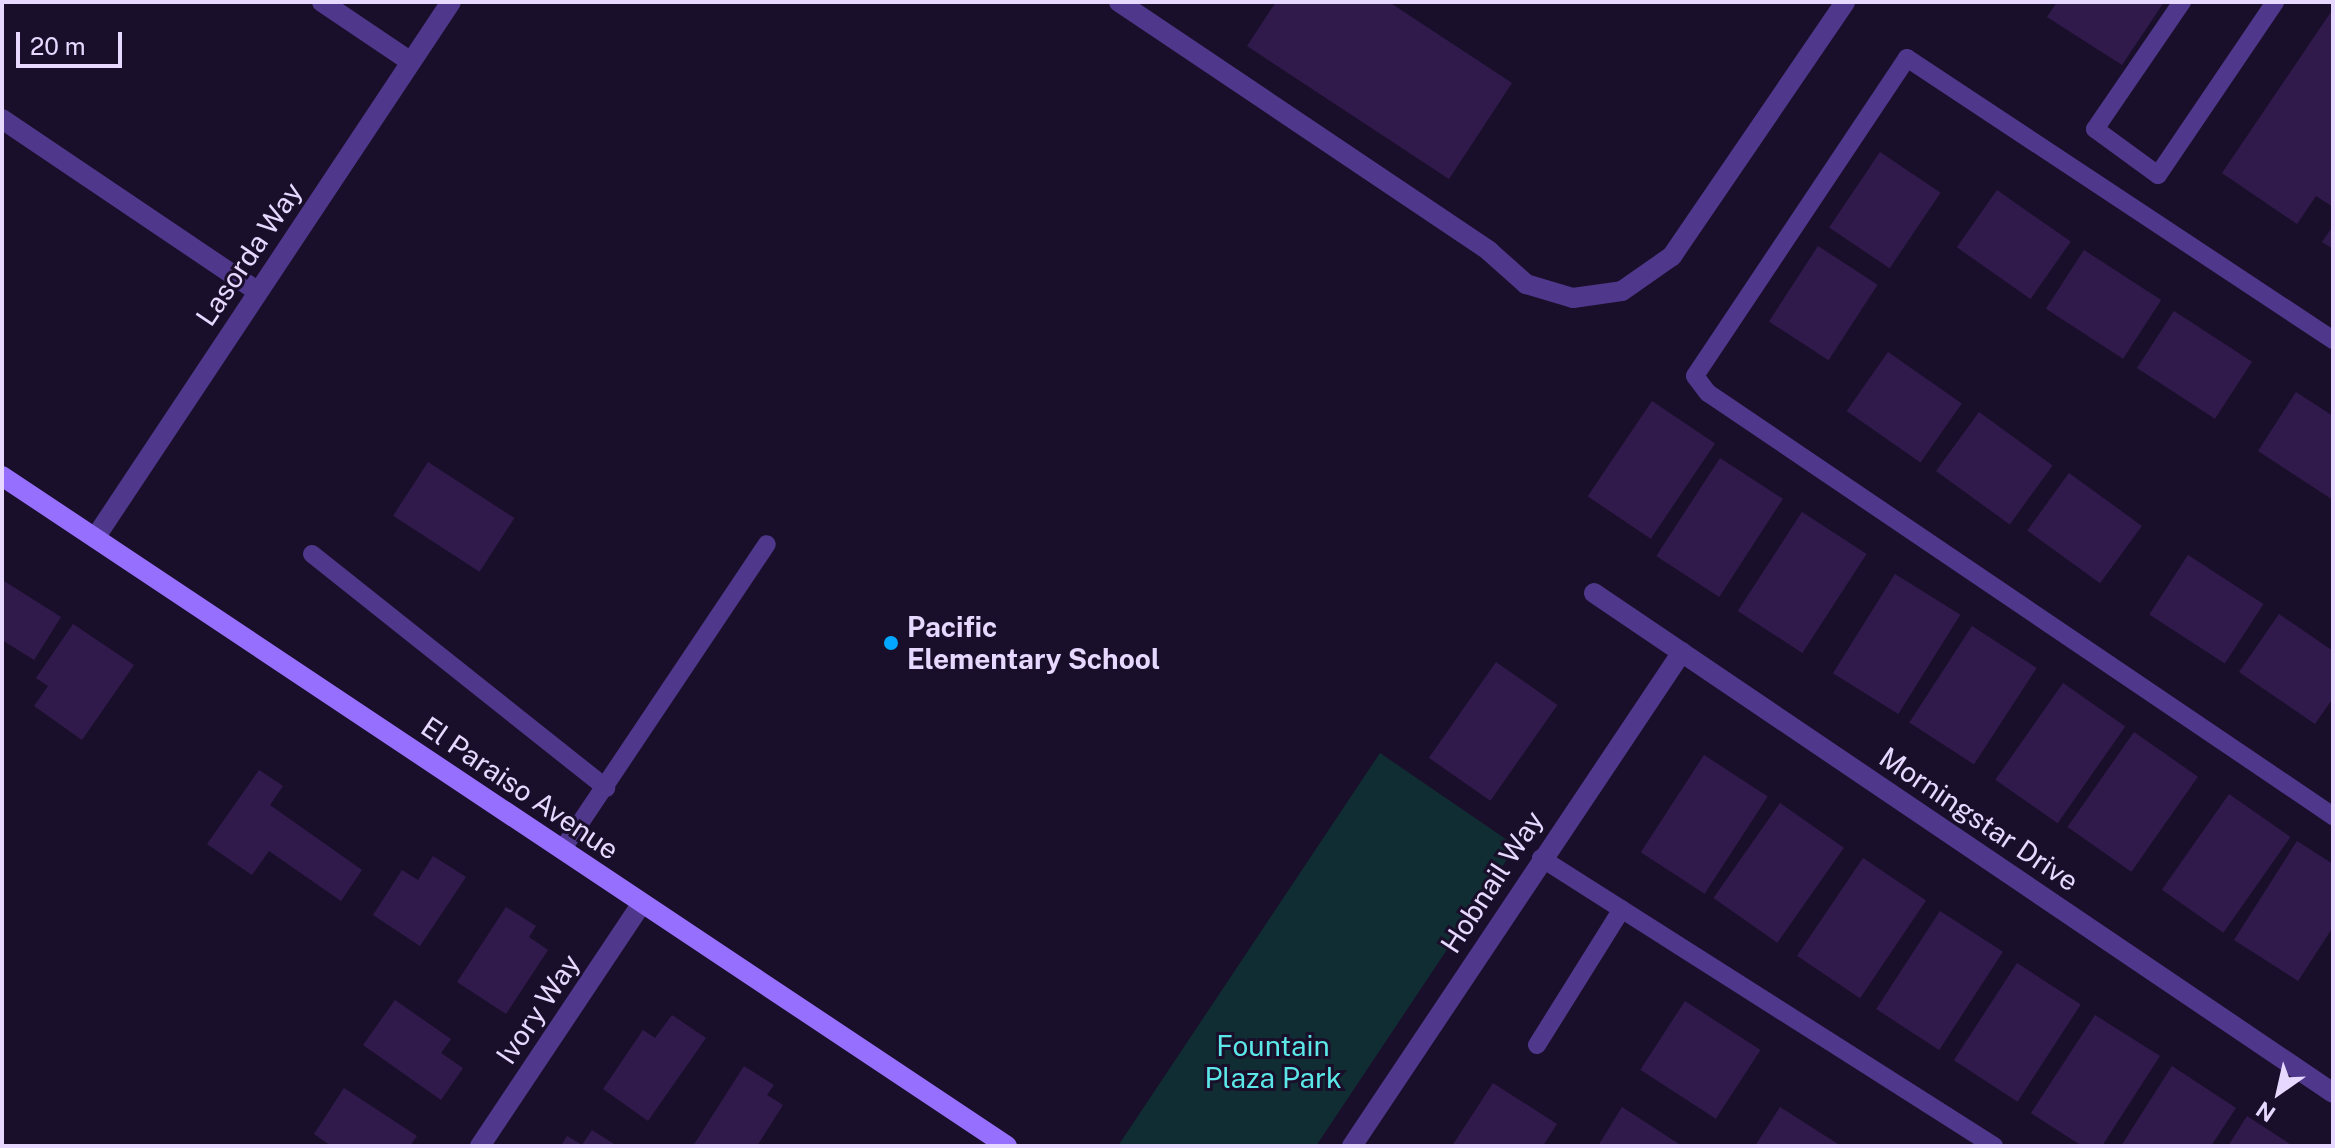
<!DOCTYPE html>
<html>
<head>
<meta charset="utf-8">
<style>
	body { margin:0 }
	#map { position:relative; width:2335px; height:1148px; overflow:hidden; background:#1a0f2a; font-family:"Public Sans",sans-serif }
	div>[style] { position:absolute }
	[style*='--x'] { left:calc(var(--x)*1px); top:calc(var(--y)*1px); width:calc(var(--w)*1px); rotate:calc(var(--a)*1deg) }
	.green>* { inset:0; background:#112d34 }
	.building>* { inset:0; background:#301a4c; transform-origin:0 0 }
	.lane>* { height:18px; margin:-9px; padding:0 9px; transform-origin:9px; border-radius:9px; background:#4f378c }
	.street>* { height:20px; margin:-10px; padding:0 10px; transform-origin:10px; border-radius:10px; background:#4f378c }
	.secondary>* { height:20px; margin:-10px; padding:0 10px; transform-origin:10px; border-radius:10px; background:#966fff }
	.dots>* { width:22px; height:22px; translate:-50% -50%; box-sizing:border-box; border:4px solid #1a0f2a; border-radius:50% }
	span { translate:-50% -50%; white-space:nowrap; text-align:center; line-height:1.15; -webkit-text-stroke:6px #1a0f2a; paint-order:stroke }
	.street-label { font-size:28px; color:#e6d8ff }
	.poi-label { font-size:28px; color:#e6d8ff; font-weight:700 }
	.left { translate:0 -50%; text-align:left }
	.park-label { font-size:28px; color:#5be7e7 }
	.frame { position:absolute; inset:0; border:4px solid #e6d8ff; pointer-events:none }
	.north { position:absolute; left:2239px; top:1052px; width:80px; height:80px; -webkit-text-stroke:6px #1a0f2a; paint-order:stroke; rotate:214deg; font-size:22px; font-weight:700; line-height:32px; text-align:center; color:#e6d8ff }
	.north::after { content:''; display:block; margin:auto; width:28px; height:36px; background:#e6d8ff; clip-path:polygon(50% 0,100% 100%,50% 72%,0 100%) }
	.scale { position:absolute; left:16px; top:32px; width:106px; height:36px; box-sizing:border-box; border:4px solid #e6d8ff; border-top:0; padding-left:10px; font-size:24px; line-height:28px; white-space:nowrap; color:#e6d8ff; -webkit-text-stroke:6px #1a0f2a; paint-order:stroke }
</style>
</head>
<body>
<div id="map">
	<div class="green">
		<div style="clip-path:polygon(1380px 753px,1516px 846px,1316px 1146px,1118px 1146px)"></div>
	</div>
	<div class="building">
		<div style="clip-path:polygon(1276px 2px,1389px 2px,1512px 83px,1449px 179px,1247px 46px)"></div>
		<div style="clip-path:polygon(2057px 2px,2164px 2px,2122px 65px,2047px 17px)"></div>
		<div style="clip-path:polygon(2333px 9px,2333px 207px,2316px 196px,2297px 224px,2222px 173px)"></div>
		<div style="left:1880px;top:152px;width:73px;height:91px;rotate:34deg"></div>
		<div style="left:1997px;top:190px;width:90px;height:70px;rotate:35deg"></div>
		<div style="clip-path:polygon(2333px 226px,2333px 249px,2322px 242px)"></div>
		<div style="left:1818px;top:246px;width:71px;height:90px;rotate:33deg"></div>
		<div style="left:2084px;top:250px;width:92px;height:70px;rotate:33deg"></div>
		<div style="left:2174px;top:311px;width:93px;height:68px;rotate:33deg"></div>
		<div style="left:1888px;top:352px;width:90px;height:72px;rotate:35deg"></div>
		<div style="clip-path:polygon(2296px 392px,2333px 416px,2333px 500px,2258px 451px)"></div>
		<div style="left:1652px;top:401px;width:76px;height:115px;rotate:34deg"></div>
		<div style="left:1979px;top:412px;width:91px;height:73px;rotate:36deg"></div>
		<div style="left:1720px;top:458px;width:75px;height:117px;rotate:33deg"></div>
		<div style="left:428px;top:462px;width:103px;height:64px;rotate:33deg"></div>
		<div style="left:2069px;top:473px;width:90px;height:71px;rotate:36deg"></div>
		<div style="left:1802px;top:512px;width:77px;height:118px;rotate:33deg"></div>
		<div style="left:2188px;top:555px;width:90px;height:71px;rotate:33deg"></div>
		<div style="left:1895px;top:574px;width:77px;height:117px;rotate:32deg"></div>
		<div style="clip-path:polygon(4px 581px,61px 617px,34px 660px,2px 640px)"></div>
		<div style="clip-path:polygon(2279px 614px,2333px 651px,2333px 698px,2315px 724px,2239px 672px)"></div>
		<div style="clip-path:polygon(73px 624px,134px 665px,82px 740px,34px 706px,48px 686px,36px 678px)"></div>
		<div style="left:1972px;top:626px;width:77px;height:115px;rotate:33deg"></div>
		<div style="left:1496px;top:662px;width:75px;height:117px;rotate:35deg"></div>
		<div style="left:2063px;top:683px;width:76px;height:118px;rotate:35deg"></div>
		<div style="left:2134px;top:732px;width:78px;height:116px;rotate:35deg"></div>
		<div style="left:1704px;top:755px;width:76px;height:116px;rotate:33deg"></div>
		<div style="clip-path:polygon(259px 770px,283px 786px,270px 805px,362px 870px,341px 901px,269px 851px,252px 875px,207px 844px)"></div>
		<div style="left:2229px;top:794px;width:75px;height:117px;rotate:35deg"></div>
		<div style="left:1780px;top:803px;width:78px;height:116px;rotate:35deg"></div>
		<div style="clip-path:polygon(2297px 841px,2333px 864px,2333px 927px,2298px 981px,2234px 940px)"></div>
		<div style="clip-path:polygon(433px 856px,466px 877px,420px 946px,373px 915px,402px 870px,418px 880px)"></div>
		<div style="left:1863px;top:858px;width:76px;height:118px;rotate:34deg"></div>
		<div style="clip-path:polygon(506px 907px,536px 926px,529px 937px,548px 950px,506px 1014px,457px 982px)"></div>
		<div style="left:1940px;top:911px;width:75px;height:117px;rotate:33deg"></div>
		<div style="left:2017px;top:963px;width:76px;height:116px;rotate:33deg"></div>
		<div style="clip-path:polygon(395px 1000px,451px 1039px,441px 1053px,463px 1068px,441px 1100px,363px 1045px)"></div>
		<div style="left:1685px;top:1001px;width:90px;height:82px;rotate:33deg"></div>
		<div style="clip-path:polygon(672px 1015px,706px 1038px,648px 1121px,603px 1089px,643px 1030px,655px 1038px)"></div>
		<div style="clip-path:polygon(2095px 1015px,2160px 1056px,2102px 1146px,2082px 1146px,2031px 1113px)"></div>
		<div style="clip-path:polygon(744px 1066px,774px 1085px,767px 1095px,783px 1105px,757px 1146px,693px 1146px)"></div>
		<div style="clip-path:polygon(2172px 1066px,2236px 1108px,2211px 1146px,2121px 1146px)"></div>
		<div style="clip-path:polygon(1493px 1083px,1557px 1124px,1543px 1146px,1452px 1146px)"></div>
		<div style="clip-path:polygon(344px 1088px,417px 1136px,410px 1146px,331px 1146px,314px 1134px)"></div>
		<div style="clip-path:polygon(1622px 1107px,1682px 1146px,1598px 1146px)"></div>
		<div style="clip-path:polygon(1780px 1107px,1841px 1146px,1755px 1146px)"></div>
		<div style="clip-path:polygon(2247px 1116px,2293px 1146px,2228px 1146px)"></div>
		<div style="clip-path:polygon(592px 1130px,617px 1146px,561px 1146px,567px 1136px,582px 1145px)"></div>
	</div>
	<div class="lane">
		<div style="--x:2182;--y:2;--w:154;--a:124.4"></div>
		<div style="--x:2095;--y:129;--w:78;--a:36.1"></div>
		<div style="--x:2158;--y:175;--w:209;--a:-55.9"></div>
		<div style="--x:2333;--y:340;--w:511;--a:-146.5"></div>
		<div style="--x:1907;--y:58;--w:382;--a:123.7"></div>
		<div style="--x:1695;--y:376;--w:21;--a:53"></div>
		<div style="--x:1708;--y:393;--w:755;--a:34.09"></div>
		<div style="--x:312;--y:554;--w:376;--a:38.5"></div>
		<div style="--x:562;--y:850;--w:368;--a:-56.2"></div>
		<div style="--x:1541;--y:858;--w:537;--a:32.45"></div>
		<div style="--x:1537;--y:1045;--w:160;--a:-58"></div>
	</div>
	<div class="street">
		<div style="--x:322;--y:2;--w:107;--a:34"></div>
		<div style="--x:1119;--y:2;--w:446;--a:33.9"></div>
		<div style="--x:1489;--y:251;--w:50;--a:41.7"></div>
		<div style="--x:1526;--y:284;--w:49;--a:16.6"></div>
		<div style="--x:1573;--y:298;--w:49;--a:-8.1"></div>
		<div style="--x:1622;--y:291;--w:61;--a:-35"></div>
		<div style="--x:1672;--y:256;--w:307;--a:-55.7"></div>
		<div style="--x:2;--y:119;--w:308;--a:34"></div>
		<div style="--x:95;--y:538;--w:643;--a:-56.41"></div>
		<div style="--x:1594;--y:593;--w:892;--a:34.08"></div>
		<div style="--x:480;--y:1146;--w:292;--a:-56.3"></div>
		<div style="--x:1352;--y:1146;--w:594;--a:-56.26"></div>
	</div>
	<div class="secondary">
		<div style="--x:2;--y:476;--w:1208;--a:33.69"></div>
	</div>
	<div class="dots">
		<div style="left:891px;top:643px;background:#04a7ff"></div>
	</div>
	<div class="street-label">
		<span style="left:249px;top:254px;rotate:-56deg">Lasorda Way</span>
		<span style="left:520px;top:788px;rotate:34deg">El Paraiso Avenue</span>
		<span style="left:1979px;top:819px;rotate:34deg">Morningstar Drive</span>
		<span style="left:1492px;top:882px;rotate:-57deg">Hobnail Way</span>
		<span style="left:538px;top:1009px;rotate:-56deg">Ivory Way</span>
	</div>
	<div class="poi-label">
		<span class="left" style="left:907px;top:643px">Pacific<br>Elementary School</span>
	</div>
	<div class="park-label">
		<span style="left:1273px;top:1062px">Fountain<br>Plaza Park</span>
	</div>
	<div class="frame"></div>
	<div class="north">N</div>
	<div class="scale">20 m</div>
</div>
</body>
</html>
